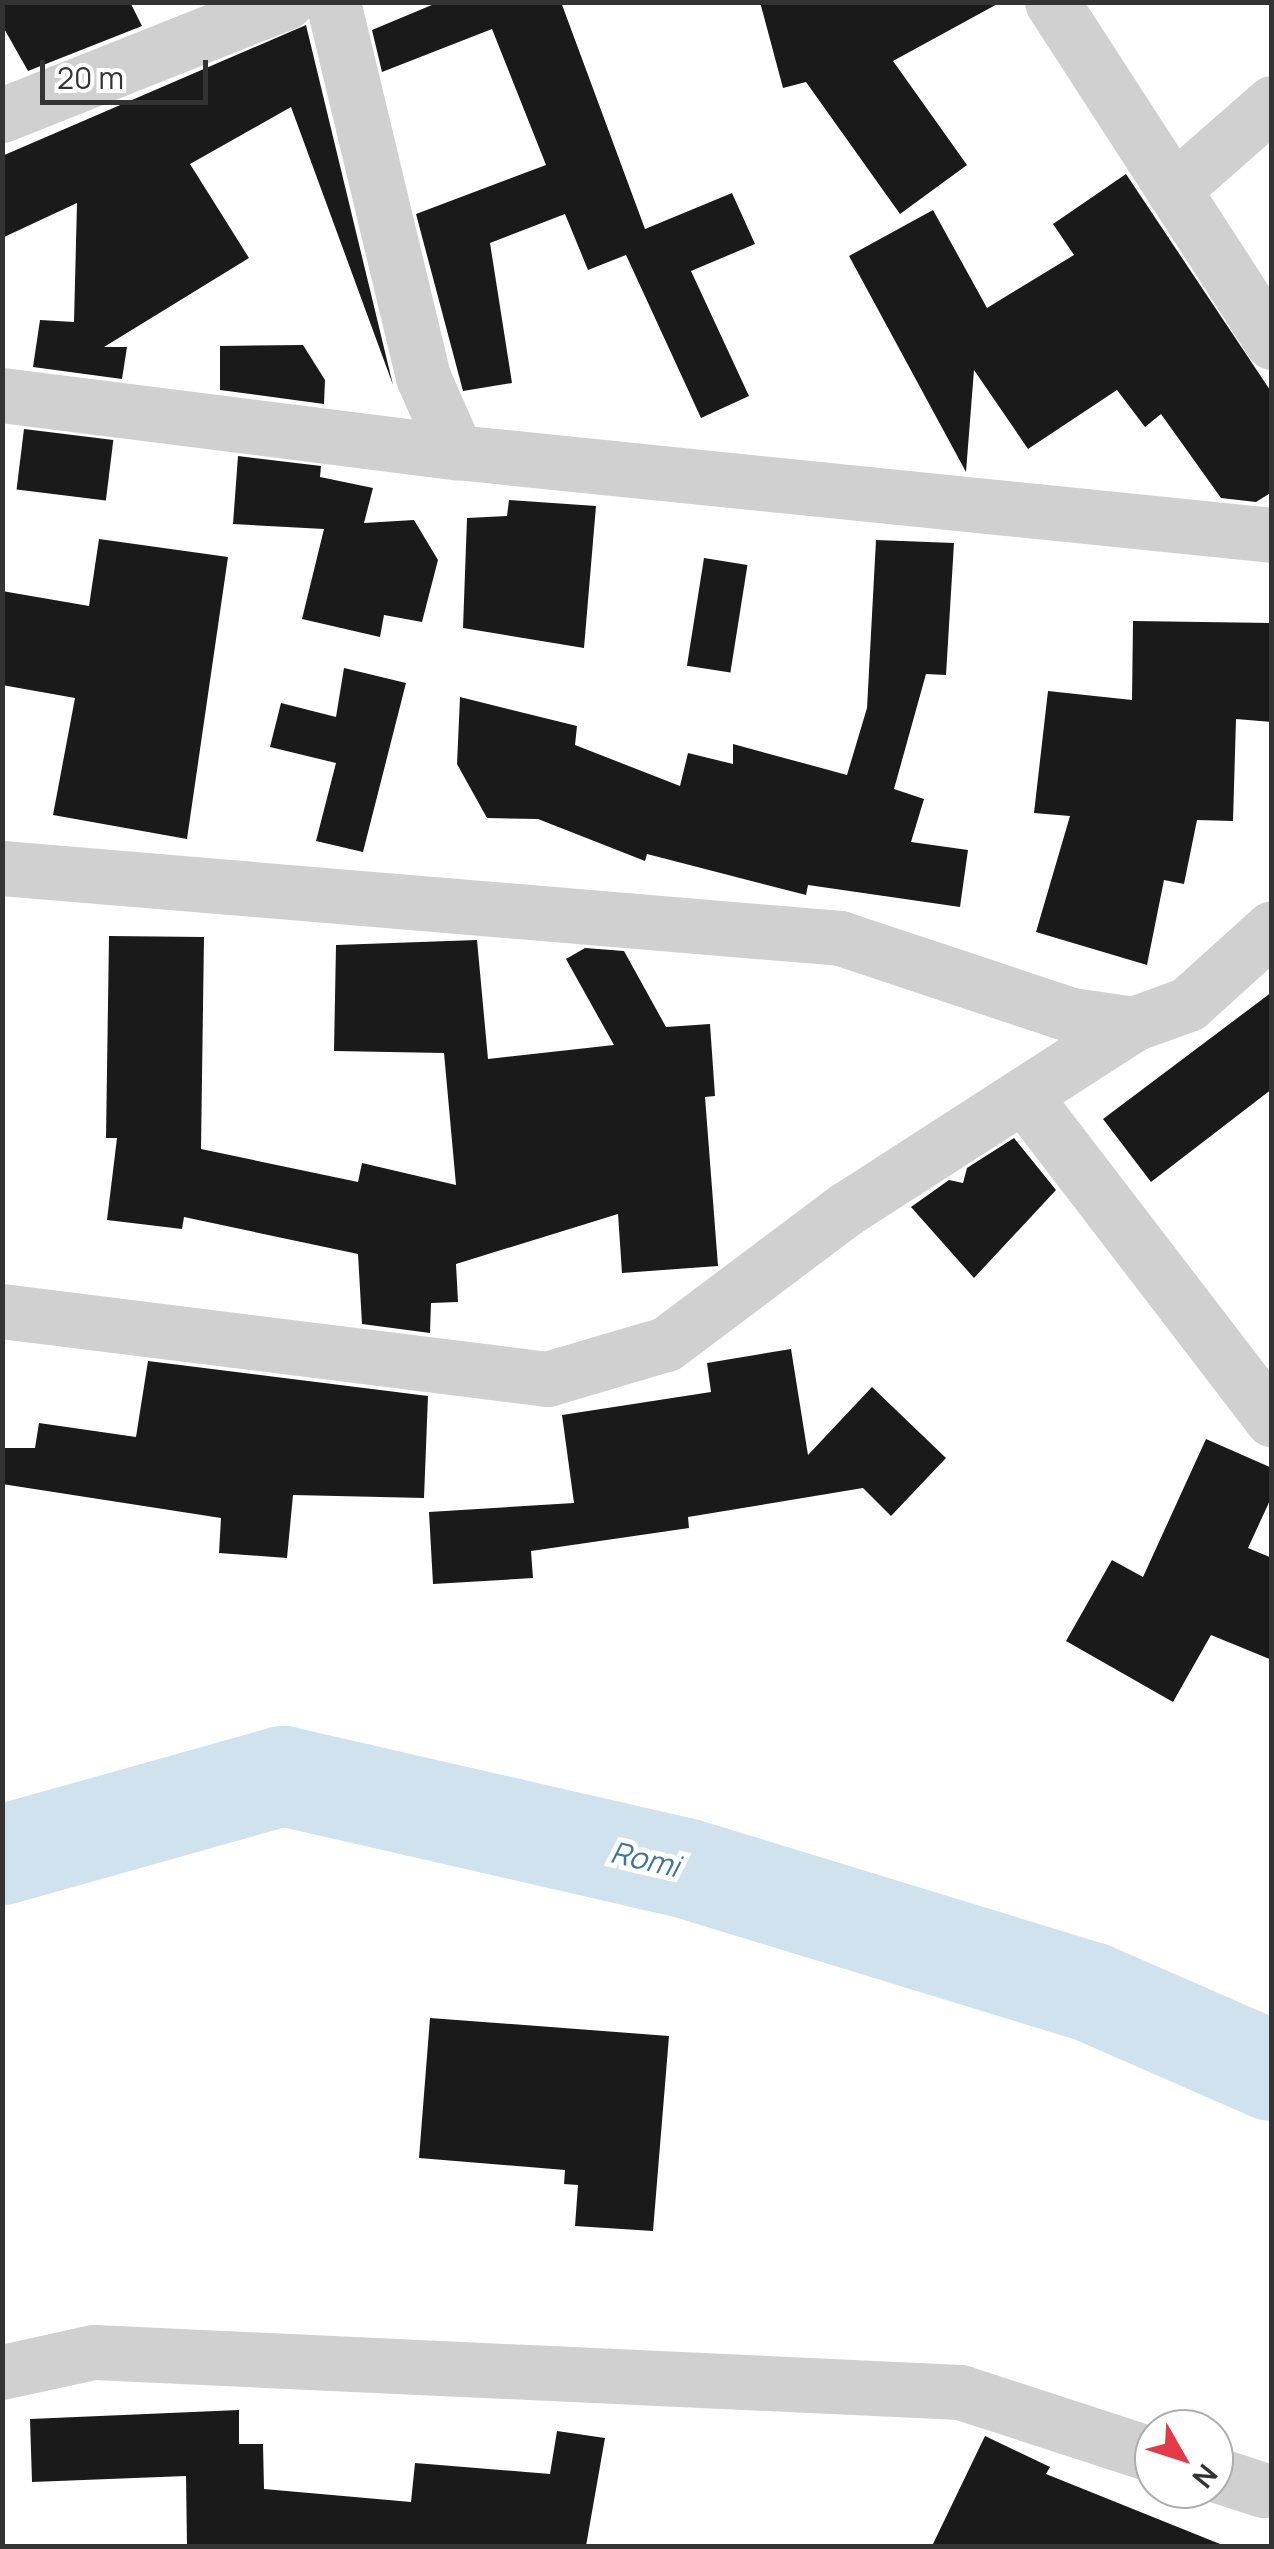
<!DOCTYPE html>
<html>
<head>
<meta charset="utf-8">
<style>
	body { margin:0 }
	#map { position:relative; width:1274px; height:2549px; overflow:hidden; background:#fff; font-family:Manrope,sans-serif }
	div>[style] { position:absolute }
	[style*='--x'] { left:calc(var(--x)*1px); top:calc(var(--y)*1px); width:calc(var(--w)*1px); rotate:calc(var(--a)*1deg) }
	.river>* { height:100px; margin:-50px; padding:0 50px; transform-origin:50px; border-radius:50px; background:#cfe2ee }
	.building>* { inset:0; background:#1a1a1a; transform-origin:0 0 }
	.minor>* { height:55px; margin:-27.5px; padding:0 27.5px; transform-origin:27.5px; border-radius:27.5px; background:#d0d0d0 }
	span { translate:-50% -50%; white-space:nowrap; text-align:center; line-height:1.15; -webkit-text-stroke:10px #fff; paint-order:stroke }
	.water-label { font-size:30px; color:#3f7597; font-style:italic }
	.frame { position:absolute; inset:0; border:5px solid #333; pointer-events:none }
	.north { position:absolute; left:1134px; top:2409px; width:100px; height:100px; box-sizing:border-box; background:#fff; border:2px solid #adadad; border-radius:50%; rotate:129deg; font-size:28px; font-weight:700; line-height:40px; text-align:center; color:#333 }
	.north::after { content:''; display:block; margin:auto; width:35px; height:45px; background:#e63946; clip-path:polygon(50% 0,100% 100%,50% 72%,0 100%) }
	.scale { position:absolute; left:40px; top:60px; width:168px; height:45px; box-sizing:border-box; border:5px solid #333; border-top:0; padding-left:12px; font-size:30px; line-height:35px; white-space:nowrap; color:#333; -webkit-text-stroke:8px #fff; paint-order:stroke }
</style>
</head>
<body>
<div id="map">
	<div class="river">
		<div style="--x:2;--y:1855;--w:292;--a:-15.7"></div>
		<div style="--x:283;--y:1776;--w:412;--a:12.9"></div>
		<div style="--x:685;--y:1868;--w:425;--a:17"></div>
		<div style="--x:1091;--y:1992;--w:197;--a:23.6"></div>
	</div>
	<div class="building">
		<div style="clip-path:polygon(2px 2px,130px 2px,142px 26px,28px 71px,2px 25px)"></div>
		<div style="clip-path:polygon(439px 2px,561px 2px,645px 229px,732px 193px,755px 244px,691px 271px,749px 396px,701px 418px,626px 255px,588px 270px,565px 214px,490px 243px,512px 383px,463px 391px,416px 214px,546px 165px,492px 29px,382px 72px,372px 30px)"></div>
		<div style="clip-path:polygon(760px 2px,1001px 2px,893px 61px,967px 165px,900px 214px,806px 82px,783px 88px)"></div>
		<div style="clip-path:polygon(306px 25px,393px 385px,291px 107px,190px 164px,249px 258px,104px 347px,127px 347px,122px 379px,33px 367px,40px 320px,74px 322px,77px 203px,2px 238px,2px 156px)"></div>
		<div style="clip-path:polygon(1126px 174px,1272px 393px,1272px 492px,1256px 502px,1221px 498px,1161px 414px,1145px 427px,1117px 390px,1028px 449px,974px 370px,966px 472px,849px 256px,933px 210px,987px 308px,1074px 255px,1053px 224px)"></div>
		<div style="clip-path:polygon(303px 345px,325px 380px,324px 404px,220px 390px,220px 346px)"></div>
		<div style="left:24px;top:429px;width:90px;height:61px;rotate:7deg"></div>
		<div style="clip-path:polygon(238px 456px,321px 466px,320px 477px,373px 488px,364px 523px,414px 520px,438px 560px,422px 622px,384px 615px,380px 637px,302px 619px,324px 529px,233px 524px)"></div>
		<div style="clip-path:polygon(509px 500px,596px 506px,584px 648px,463px 628px,467px 518px,507px 516px)"></div>
		<div style="clip-path:polygon(99px 539px,228px 557px,187px 839px,53px 815px,75px 698px,2px 685px,2px 591px,89px 606px)"></div>
		<div style="clip-path:polygon(876px 540px,954px 543px,946px 675px,926px 674px,894px 789px,924px 799px,911px 842px,968px 850px,960px 907px,808px 885px,806px 895px,647px 854px,645px 861px,538px 819px,487px 818px,457px 764px,460px 697px,577px 726px,575px 745px,680px 786px,688px 753px,733px 764px,733px 744px,847px 775px,867px 708px)"></div>
		<div style="left:704px;top:558px;width:44px;height:109px;rotate:9deg"></div>
		<div style="clip-path:polygon(1133px 621px,1272px 623px,1272px 722px,1236px 719px,1233px 821px,1197px 820px,1184px 884px,1164px 880px,1147px 965px,1036px 932px,1070px 816px,1034px 813px,1048px 691px,1132px 700px)"></div>
		<div style="clip-path:polygon(344px 668px,406px 683px,363px 852px,316px 841px,336px 763px,270px 747px,281px 703px,336px 717px)"></div>
		<div style="clip-path:polygon(109px 936px,204px 937px,201px 1149px,358px 1182px,362px 1163px,456px 1185px,444px 1053px,334px 1051px,336px 945px,477px 940px,488px 1059px,614px 1045px,566px 959px,585px 948px,624px 951px,666px 1027px,710px 1024px,715px 1096px,705px 1097px,718px 1266px,622px 1273px,618px 1214px,456px 1264px,458px 1302px,431px 1303px,430px 1333px,362px 1324px,358px 1254px,184px 1217px,182px 1229px,107px 1220px,117px 1138px,106px 1138px)"></div>
		<div style="clip-path:polygon(1272px 992px,1272px 1089px,1151px 1182px,1103px 1119px)"></div>
		<div style="clip-path:polygon(1014px 1138px,1056px 1190px,974px 1278px,911px 1207px,949px 1180px,963px 1183px,967px 1168px)"></div>
		<div style="clip-path:polygon(791px 1349px,808px 1455px,872px 1387px,946px 1458px,891px 1516px,863px 1488px,688px 1517px,689px 1528px,531px 1551px,533px 1578px,433px 1584px,429px 1512px,574px 1503px,562px 1415px,711px 1392px,707px 1363px)"></div>
		<div style="clip-path:polygon(148px 1361px,428px 1396px,424px 1498px,293px 1495px,287px 1558px,219px 1553px,221px 1518px,2px 1484px,2px 1448px,35px 1448px,39px 1423px,136px 1437px)"></div>
		<div style="clip-path:polygon(1206px 1439px,1272px 1468px,1272px 1496px,1248px 1548px,1272px 1558px,1272px 1660px,1211px 1635px,1173px 1702px,1066px 1641px,1112px 1560px,1143px 1577px)"></div>
		<div style="clip-path:polygon(430px 2018px,669px 2036px,653px 2231px,575px 2226px,578px 2185px,564px 2184px,565px 2170px,419px 2158px)"></div>
		<div style="clip-path:polygon(239px 2410px,239px 2444px,263px 2444px,264px 2489px,411px 2502px,415px 2463px,550px 2474px,557px 2431px,605px 2438px,586px 2546px,187px 2546px,186px 2476px,32px 2482px,30px 2419px)"></div>
		<div style="clip-path:polygon(985px 2436px,1050px 2467px,1046px 2474px,1225px 2546px,932px 2546px)"></div>
	</div>
	<div class="minor">
		<div style="--x:333;--y:2;--w:386;--a:76.5"></div>
		<div style="--x:423;--y:377;--w:82;--a:66.3"></div>
		<div style="--x:1052;--y:2;--w:405;--a:57.1"></div>
		<div style="--x:2;--y:115;--w:306;--a:-21.7"></div>
		<div style="--x:1173;--y:190;--w:132;--a:-41.3"></div>
		<div style="--x:2;--y:395;--w:458;--a:7.2"></div>
		<div style="--x:456;--y:452;--w:820;--a:5.81"></div>
		<div style="--x:2;--y:868;--w:841;--a:4.77"></div>
		<div style="--x:840;--y:938;--w:244;--a:18.4"></div>
		<div style="--x:1072;--y:1015;--w:62;--a:8.4"></div>
		<div style="--x:1023;--y:1095;--w:409;--a:52.5"></div>
		<div style="--x:2;--y:1311;--w:549;--a:7.11"></div>
		<div style="--x:547;--y:1379;--w:124;--a:-16.4"></div>
		<div style="--x:666;--y:1344;--w:225;--a:-36.9"></div>
		<div style="--x:846;--y:1209;--w:341;--a:-32.8"></div>
		<div style="--x:1133;--y:1024;--w:59;--a:-20"></div>
		<div style="--x:1188;--y:1004;--w:113;--a:-42.1"></div>
		<div style="--x:2;--y:2372;--w:94;--a:-12.3"></div>
		<div style="--x:94;--y:2352;--w:867;--a:2.64"></div>
		<div style="--x:960;--y:2392;--w:204;--a:18"></div>
		<div style="--x:1214;--y:2474;--w:52;--a:18.1"></div>
	</div>
	<div class="water-label">
		<span style="left:645px;top:1859px;rotate:13deg">Romi</span>
	</div>
	<div class="frame"></div>
	<div class="north">N</div>
	<div class="scale">20 m</div>
</div>
</body>
</html>
